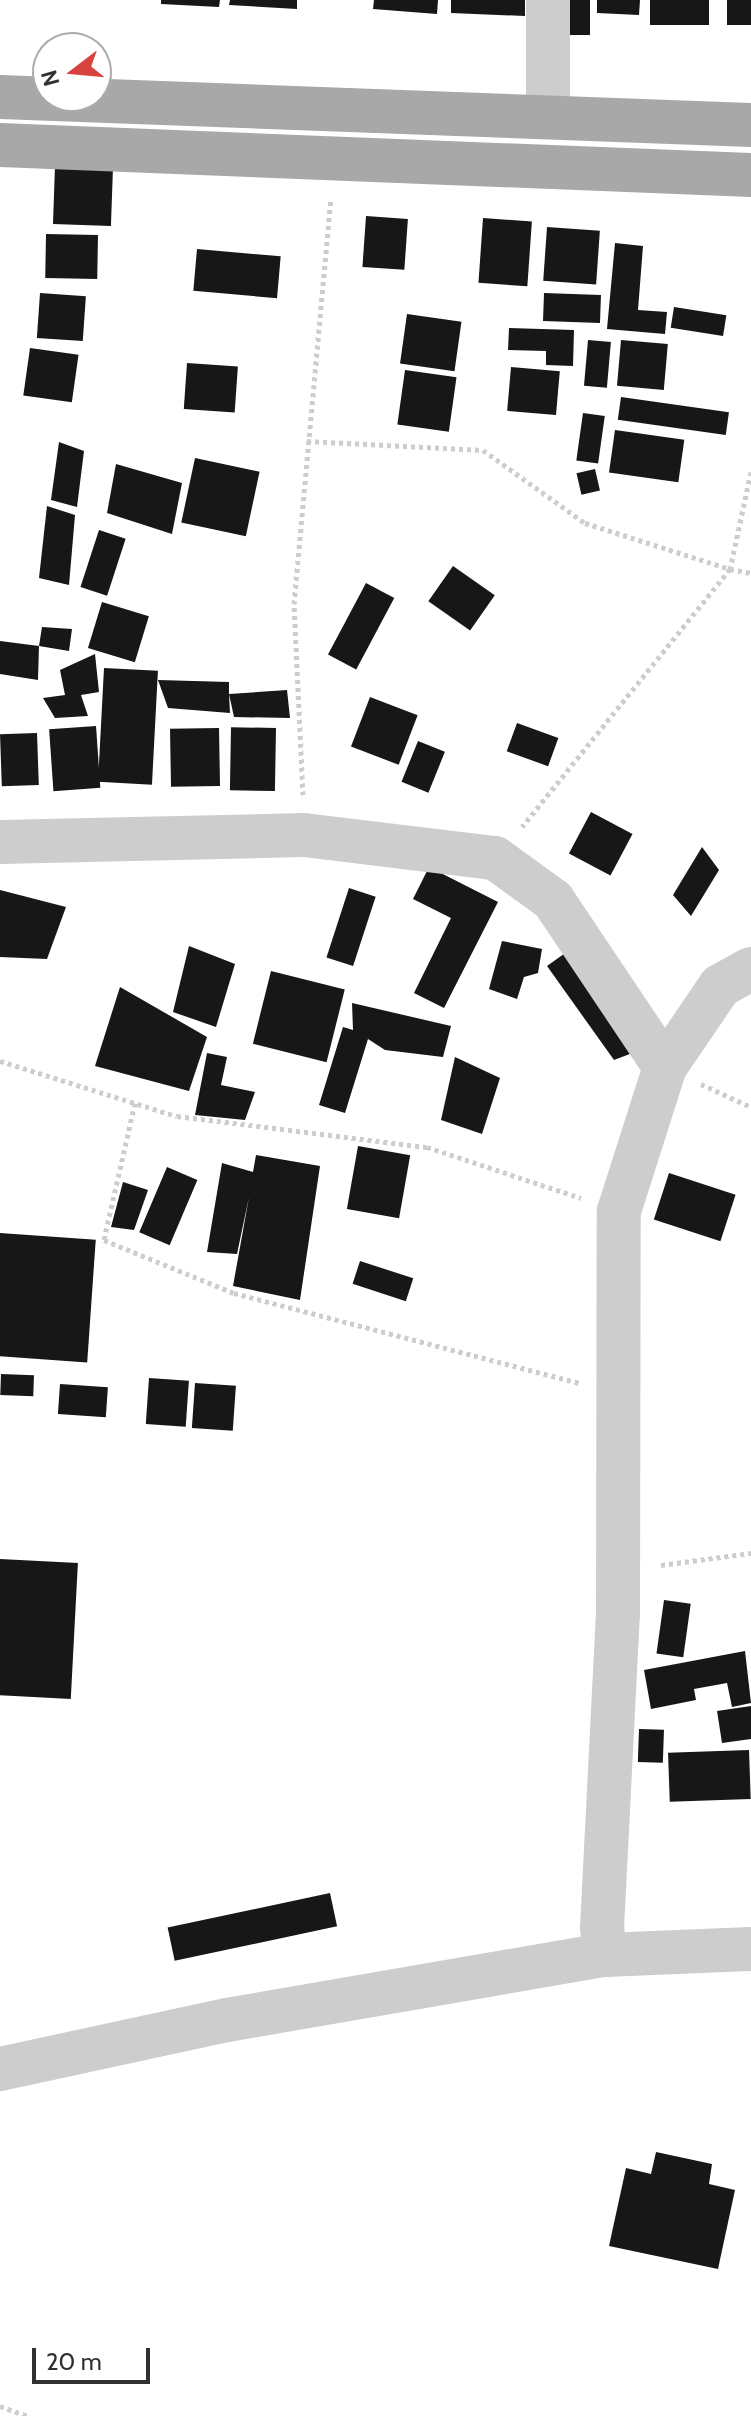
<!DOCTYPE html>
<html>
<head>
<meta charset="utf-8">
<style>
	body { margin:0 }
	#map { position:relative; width:751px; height:2416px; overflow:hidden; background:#fff; font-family:Cabin,sans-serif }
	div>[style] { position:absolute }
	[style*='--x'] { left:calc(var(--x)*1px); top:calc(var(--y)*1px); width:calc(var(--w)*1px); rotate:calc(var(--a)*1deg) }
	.building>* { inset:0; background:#171717; transform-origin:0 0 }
	.path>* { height:5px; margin-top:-2.5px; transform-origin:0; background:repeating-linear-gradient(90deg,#cdcdcd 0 4px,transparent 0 8px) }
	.minor>* { height:44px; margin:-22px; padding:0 22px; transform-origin:22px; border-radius:22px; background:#cdcdcd }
	.major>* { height:44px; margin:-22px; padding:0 22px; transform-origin:22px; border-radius:22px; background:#a8a8a8 }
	span { translate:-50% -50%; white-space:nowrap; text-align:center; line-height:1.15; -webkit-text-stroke:8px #fff; paint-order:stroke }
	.north { position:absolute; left:32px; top:32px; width:80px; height:80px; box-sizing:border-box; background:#fff; border:2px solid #acacac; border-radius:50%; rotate:254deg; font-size:22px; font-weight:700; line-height:32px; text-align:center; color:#303030 }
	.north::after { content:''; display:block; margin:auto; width:28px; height:36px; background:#d9433f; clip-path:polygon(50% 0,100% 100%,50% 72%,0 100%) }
	.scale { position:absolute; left:32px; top:2348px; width:118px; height:36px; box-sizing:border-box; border:4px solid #303030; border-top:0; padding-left:10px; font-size:24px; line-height:28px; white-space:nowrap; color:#303030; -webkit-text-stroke:6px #fff; paint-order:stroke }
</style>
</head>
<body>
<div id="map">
	<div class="building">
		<div style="clip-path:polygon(161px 0,220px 0,219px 7px,161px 4px)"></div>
		<div style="clip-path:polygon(230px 0,297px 0,297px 9px,229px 5px)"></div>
		<div style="clip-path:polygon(374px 0,438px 0,437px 14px,373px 9px)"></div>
		<div style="clip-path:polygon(451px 0,525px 0,525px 16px,451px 13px)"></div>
		<div style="left:569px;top:0;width:21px;height:35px"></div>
		<div style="clip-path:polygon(597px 0,640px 0,639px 15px,597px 13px)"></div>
		<div style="left:650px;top:0;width:59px;height:25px"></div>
		<div style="left:727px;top:0;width:24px;height:25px"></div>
		<div style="left:55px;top:166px;width:58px;height:58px;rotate:2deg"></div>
		<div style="left:366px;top:216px;width:42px;height:51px;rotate:4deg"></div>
		<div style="left:483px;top:218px;width:49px;height:65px;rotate:4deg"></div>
		<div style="left:547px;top:227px;width:53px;height:54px;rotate:4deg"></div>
		<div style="left:46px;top:234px;width:52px;height:44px;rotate:1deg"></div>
		<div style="clip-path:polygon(615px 243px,643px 246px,638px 310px,667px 312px,665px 334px,607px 329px)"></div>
		<div style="left:197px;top:249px;width:84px;height:42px;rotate:5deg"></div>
		<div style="left:40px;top:293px;width:46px;height:45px;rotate:4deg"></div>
		<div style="left:544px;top:293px;width:57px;height:28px;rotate:2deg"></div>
		<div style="left:674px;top:307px;width:53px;height:21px;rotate:9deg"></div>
		<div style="left:407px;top:314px;width:55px;height:50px;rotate:8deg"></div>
		<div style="clip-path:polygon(509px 328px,574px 330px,573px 366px,546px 365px,546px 351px,508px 350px)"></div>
		<div style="left:588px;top:340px;width:23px;height:46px;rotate:5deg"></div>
		<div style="left:621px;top:340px;width:47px;height:46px;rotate:5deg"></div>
		<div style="left:30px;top:348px;width:49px;height:48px;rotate:8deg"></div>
		<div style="left:187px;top:363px;width:51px;height:46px;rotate:4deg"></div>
		<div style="left:511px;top:367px;width:49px;height:44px;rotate:5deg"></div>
		<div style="left:405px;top:370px;width:52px;height:55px;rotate:8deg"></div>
		<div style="left:621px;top:397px;width:109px;height:23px;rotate:8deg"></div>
		<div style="left:583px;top:413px;width:22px;height:48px;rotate:8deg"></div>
		<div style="left:615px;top:430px;width:70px;height:43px;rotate:8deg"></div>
		<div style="clip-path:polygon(59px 442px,84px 451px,77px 507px,51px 500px)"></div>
		<div style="left:195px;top:458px;width:66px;height:66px;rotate:12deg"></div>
		<div style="clip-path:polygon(116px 464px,182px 483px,172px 534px,107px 513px)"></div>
		<div style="left:595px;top:469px;width:22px;height:19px;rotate:77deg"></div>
		<div style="clip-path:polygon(47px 506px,75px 515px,69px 585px,39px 578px)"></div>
		<div style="left:99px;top:530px;width:28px;height:60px;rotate:18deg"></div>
		<div style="left:453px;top:566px;width:51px;height:43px;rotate:35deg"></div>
		<div style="left:366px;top:583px;width:32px;height:81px;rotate:28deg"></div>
		<div style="left:102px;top:602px;width:49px;height:48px;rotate:17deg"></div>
		<div style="clip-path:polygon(42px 627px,72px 629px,69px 651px,39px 646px,38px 680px,0 674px,0 641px,39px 646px)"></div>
		<div style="clip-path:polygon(95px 654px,99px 692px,81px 695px,88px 716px,55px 718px,43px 698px,65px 695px,60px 670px)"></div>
		<div style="left:104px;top:668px;width:54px;height:114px;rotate:3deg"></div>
		<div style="clip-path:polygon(158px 680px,229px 682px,229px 694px,287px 690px,290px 718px,234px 717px,229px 694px,230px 713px,168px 708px)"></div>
		<div style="left:370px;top:697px;width:51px;height:53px;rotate:21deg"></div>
		<div style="left:517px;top:723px;width:44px;height:30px;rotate:20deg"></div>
		<div style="left:96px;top:726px;width:62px;height:47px;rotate:86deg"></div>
		<div style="left:219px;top:728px;width:58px;height:49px;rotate:89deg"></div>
		<div style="left:276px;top:728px;width:63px;height:45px;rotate:91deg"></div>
		<div style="left:37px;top:733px;width:52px;height:37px;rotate:88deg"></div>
		<div style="left:418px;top:741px;width:29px;height:44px;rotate:22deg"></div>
		<div style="left:591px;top:812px;width:47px;height:47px;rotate:28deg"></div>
		<div style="clip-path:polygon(702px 847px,719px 870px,691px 916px,673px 895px)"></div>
		<div style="clip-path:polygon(429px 867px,498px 902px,444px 1008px,414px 993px,451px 918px,413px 899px)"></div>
		<div style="left:349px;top:888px;width:28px;height:73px;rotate:18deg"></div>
		<div style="clip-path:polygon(0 890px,66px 907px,47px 959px,0 957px)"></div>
		<div style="clip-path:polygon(502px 941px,542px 949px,538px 973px,524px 977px,517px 999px,489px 989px)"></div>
		<div style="clip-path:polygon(189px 946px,235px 964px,216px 1027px,173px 1012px)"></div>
		<div style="clip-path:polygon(568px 951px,635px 1052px,614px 1060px,547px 966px)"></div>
		<div style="left:271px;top:971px;width:76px;height:75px;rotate:14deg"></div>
		<div style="clip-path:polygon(120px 987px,207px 1037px,189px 1091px,95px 1066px)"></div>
		<div style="clip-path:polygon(352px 1003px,451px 1026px,443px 1057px,385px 1050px,368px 1039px,345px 1113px,319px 1105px,343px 1027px,353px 1030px)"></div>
		<div style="clip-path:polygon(207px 1053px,227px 1057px,221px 1085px,255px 1092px,245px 1120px,195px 1115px)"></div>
		<div style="clip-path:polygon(455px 1057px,500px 1078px,482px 1134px,441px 1120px)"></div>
		<div style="left:358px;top:1146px;width:53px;height:64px;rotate:10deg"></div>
		<div style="clip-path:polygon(256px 1155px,320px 1166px,300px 1300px,233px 1286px,249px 1197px,237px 1254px,207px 1252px,222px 1163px,253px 1172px)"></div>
		<div style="left:167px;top:1167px;width:33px;height:71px;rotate:23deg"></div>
		<div style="left:669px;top:1173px;width:70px;height:49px;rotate:18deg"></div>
		<div style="clip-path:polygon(123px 1182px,148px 1190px,134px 1230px,111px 1227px)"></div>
		<div style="left:0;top:1233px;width:96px;height:123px;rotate:4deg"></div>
		<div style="left:360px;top:1261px;width:56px;height:24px;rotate:18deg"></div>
		<div style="left:1px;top:1374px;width:33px;height:21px;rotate:2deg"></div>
		<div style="left:149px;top:1378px;width:40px;height:46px;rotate:4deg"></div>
		<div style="left:195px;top:1383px;width:41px;height:45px;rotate:4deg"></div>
		<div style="left:60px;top:1384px;width:48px;height:30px;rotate:4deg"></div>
		<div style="left:0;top:1559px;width:78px;height:136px;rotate:3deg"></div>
		<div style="left:664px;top:1600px;width:27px;height:54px;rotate:8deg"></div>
		<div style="clip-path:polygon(745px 1651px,751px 1703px,732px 1707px,727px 1683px,694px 1689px,696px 1700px,651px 1709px,644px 1670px)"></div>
		<div style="clip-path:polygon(751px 1706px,751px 1739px,722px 1743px,717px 1711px)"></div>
		<div style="left:639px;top:1729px;width:25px;height:33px;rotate:2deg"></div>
		<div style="left:749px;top:1750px;width:49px;height:81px;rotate:88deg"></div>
		<div style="left:330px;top:1893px;width:34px;height:166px;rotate:78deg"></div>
		<div style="clip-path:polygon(656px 2152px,712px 2164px,709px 2184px,735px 2190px,718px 2269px,609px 2246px,626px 2168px,651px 2174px)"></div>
	</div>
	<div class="path">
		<div style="--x:307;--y:441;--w:176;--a:2.9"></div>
		<div style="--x:483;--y:450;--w:125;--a:35.6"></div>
		<div style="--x:585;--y:523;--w:152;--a:17.6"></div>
		<div style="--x:730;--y:569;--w:331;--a:128.9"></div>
		<div style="--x:751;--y:472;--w:99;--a:102.2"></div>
		<div style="--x:730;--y:569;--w:21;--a:11"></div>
		<div style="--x:303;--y:795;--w:191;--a:-92.7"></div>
		<div style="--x:294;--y:604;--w:407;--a:-84.8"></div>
		<div style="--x:0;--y:1061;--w:185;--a:17.3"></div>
		<div style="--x:177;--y:1116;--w:252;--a:7.1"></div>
		<div style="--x:427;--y:1147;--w:162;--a:18.3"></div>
		<div style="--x:701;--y:1084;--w:55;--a:24.7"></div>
		<div style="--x:135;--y:1103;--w:140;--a:102.8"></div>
		<div style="--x:104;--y:1240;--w:140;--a:22.2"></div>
		<div style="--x:234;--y:1293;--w:357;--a:14.6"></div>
		<div style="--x:661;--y:1565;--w:91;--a:-7.6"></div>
		<div style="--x:0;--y:2406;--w:29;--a:20"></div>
	</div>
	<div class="minor">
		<div style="--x:548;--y:117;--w:117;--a:-90"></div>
		<div style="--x:0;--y:842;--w:304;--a:-1.3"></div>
		<div style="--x:304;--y:835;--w:192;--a:6.9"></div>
		<div style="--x:495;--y:858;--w:72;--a:35.9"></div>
		<div style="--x:553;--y:900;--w:201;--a:56.2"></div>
		<div style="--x:605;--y:1955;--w:27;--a:-96"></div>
		<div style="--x:602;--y:1928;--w:314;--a:-87.1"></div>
		<div style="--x:618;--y:1614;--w:403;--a:-89.9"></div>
		<div style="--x:619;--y:1211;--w:151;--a:-72.3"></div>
		<div style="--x:665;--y:1067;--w:98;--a:-55.8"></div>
		<div style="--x:720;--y:986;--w:35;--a:-29"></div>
		<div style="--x:0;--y:2069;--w:232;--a:-12.2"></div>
		<div style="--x:227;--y:2020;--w:384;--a:-9.8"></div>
		<div style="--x:605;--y:1955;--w:146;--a:-2.4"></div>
	</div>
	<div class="major">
		<div style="--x:0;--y:97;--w:752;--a:2.14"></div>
		<div style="--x:0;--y:145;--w:752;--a:2.29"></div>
	</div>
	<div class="north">N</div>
	<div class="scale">20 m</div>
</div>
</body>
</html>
